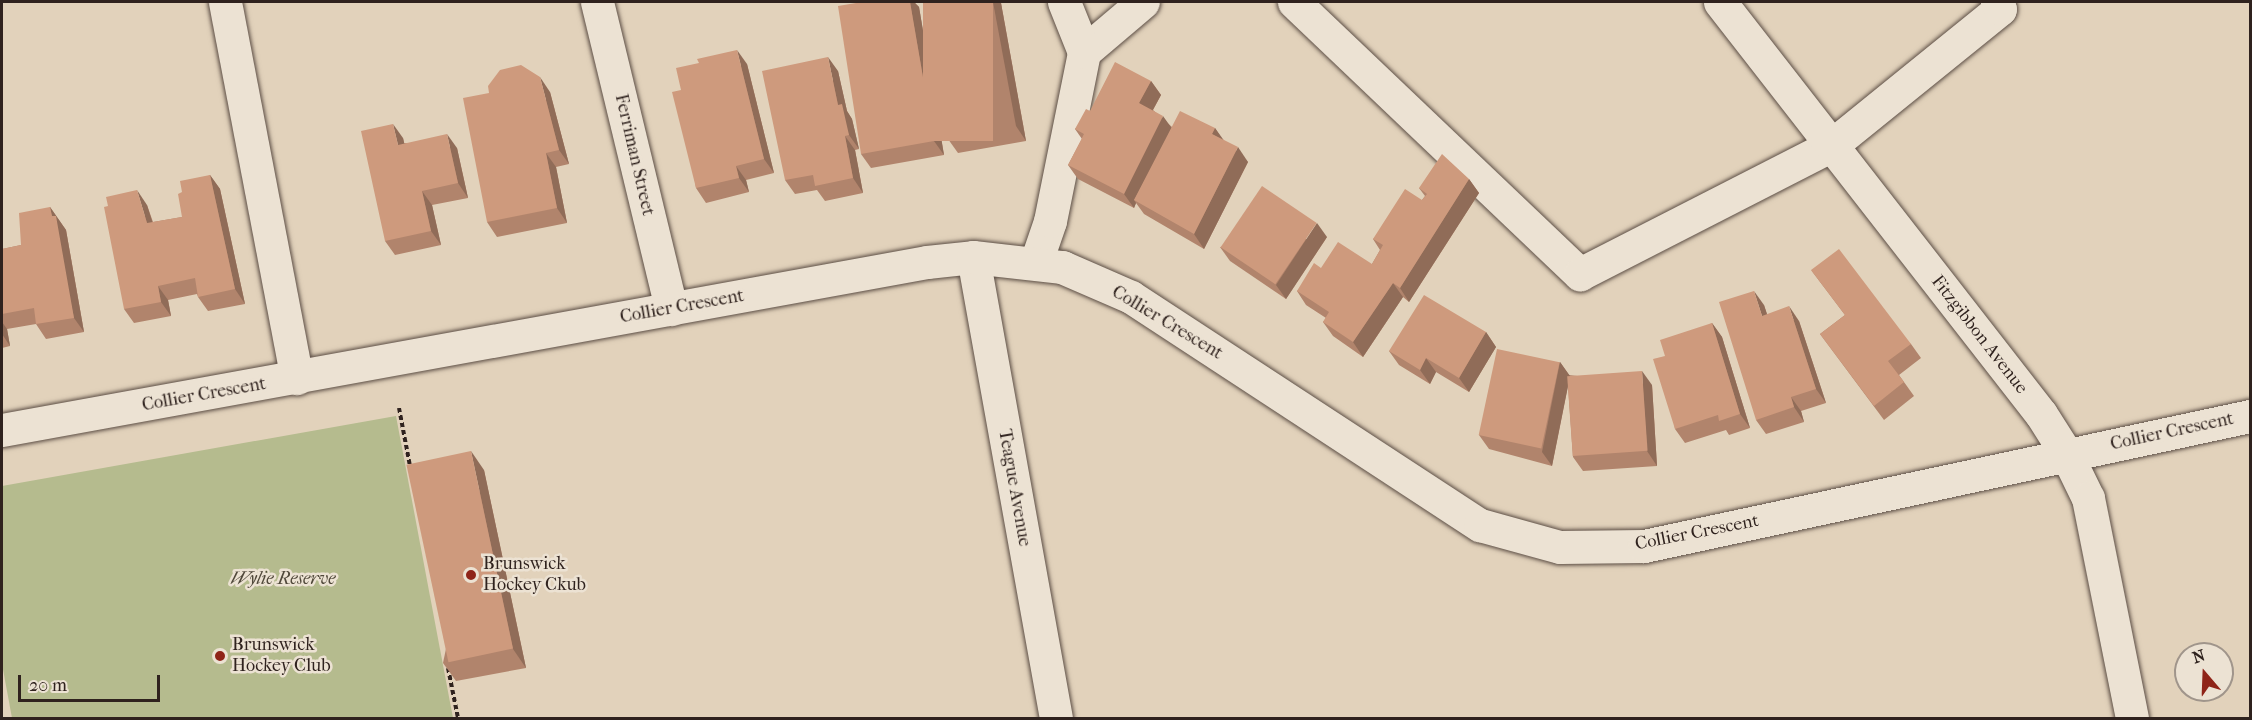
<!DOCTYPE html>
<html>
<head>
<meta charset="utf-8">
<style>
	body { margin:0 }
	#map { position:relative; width:2252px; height:720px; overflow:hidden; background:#e2d2bb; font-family:"IM FELL French Canon",serif }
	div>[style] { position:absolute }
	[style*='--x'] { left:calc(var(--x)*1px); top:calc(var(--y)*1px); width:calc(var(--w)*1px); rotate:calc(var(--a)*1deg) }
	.green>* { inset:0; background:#b5bb8e }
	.path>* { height:4px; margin-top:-2px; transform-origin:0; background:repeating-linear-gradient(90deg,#2f221e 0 4.5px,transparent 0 7.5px) }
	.roads { filter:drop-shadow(0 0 2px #5c4e45) drop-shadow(0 0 2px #5c4e45) }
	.minor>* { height:33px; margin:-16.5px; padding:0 16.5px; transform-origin:16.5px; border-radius:16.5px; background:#ece2d3 }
	.wall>* { inset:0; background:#b1846c }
	.shaded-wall>* { inset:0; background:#906c58 }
	.building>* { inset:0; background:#ce9a7d; transform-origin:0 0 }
	.dots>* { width:16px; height:16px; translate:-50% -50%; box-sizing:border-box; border:3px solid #ece2d3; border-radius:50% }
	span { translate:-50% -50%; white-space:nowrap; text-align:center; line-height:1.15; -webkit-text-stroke:5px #ece2d3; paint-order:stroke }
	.street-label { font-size:18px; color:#2f221e }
	.poi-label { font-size:18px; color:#2f221e }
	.left { translate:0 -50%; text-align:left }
	.park-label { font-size:18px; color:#50483a; font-style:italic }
	.frame { position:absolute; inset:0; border:3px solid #2f221e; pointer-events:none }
	.north { position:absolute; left:2174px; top:642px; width:60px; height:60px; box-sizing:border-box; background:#ece2d3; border:2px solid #a0958b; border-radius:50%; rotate:341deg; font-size:16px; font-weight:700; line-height:24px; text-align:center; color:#2f221e }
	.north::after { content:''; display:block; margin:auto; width:21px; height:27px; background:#8f2418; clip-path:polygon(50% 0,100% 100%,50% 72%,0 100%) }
	.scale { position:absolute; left:18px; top:675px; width:142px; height:27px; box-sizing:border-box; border:3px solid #2f221e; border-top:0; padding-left:8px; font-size:18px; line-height:21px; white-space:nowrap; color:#2f221e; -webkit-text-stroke:4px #ece2d3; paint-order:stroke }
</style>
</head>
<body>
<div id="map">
	<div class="green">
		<div style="clip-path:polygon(396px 416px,453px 718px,12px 718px,2px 664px,2px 486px)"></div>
	</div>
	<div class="path">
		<div style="--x:399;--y:408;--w:59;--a:79.3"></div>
		<div style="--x:448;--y:668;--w:51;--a:78.7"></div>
	</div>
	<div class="roads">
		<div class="minor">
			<div style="--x:225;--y:2;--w:383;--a:79.2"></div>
			<div style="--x:597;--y:2;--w:316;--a:76.4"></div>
			<div style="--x:1294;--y:2;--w:395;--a:43.6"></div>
			<div style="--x:1580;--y:274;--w:283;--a:-27.1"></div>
			<div style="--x:1832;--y:145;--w:216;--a:-39"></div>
			<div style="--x:2000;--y:9;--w:8;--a:-113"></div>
			<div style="--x:1720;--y:2;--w:522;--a:52.08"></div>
			<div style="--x:2041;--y:414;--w:49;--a:57.6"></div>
			<div style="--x:2067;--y:455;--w:48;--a:64"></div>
			<div style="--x:2088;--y:498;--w:224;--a:78.7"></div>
			<div style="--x:1084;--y:52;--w:77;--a:-40.3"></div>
			<div style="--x:973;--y:257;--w:468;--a:79.8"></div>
			<div style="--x:1036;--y:262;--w:43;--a:-71.1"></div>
			<div style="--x:1050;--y:221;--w:172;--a:-78.6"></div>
			<div style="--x:1084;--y:52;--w:54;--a:-111.8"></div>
			<div style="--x:2;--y:430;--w:940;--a:-10.29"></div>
			<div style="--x:927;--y:262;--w:46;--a:-6.2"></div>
			<div style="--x:973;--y:257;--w:90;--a:6.4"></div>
			<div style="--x:1062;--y:267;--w:75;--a:23.5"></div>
			<div style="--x:1131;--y:297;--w:417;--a:33.2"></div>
			<div style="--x:1480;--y:525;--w:83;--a:15.4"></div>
			<div style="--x:1560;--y:547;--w:84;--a:-0.7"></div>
			<div style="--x:1644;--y:546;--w:620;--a:-12.11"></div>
		</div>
	</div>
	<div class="wall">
		<div style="clip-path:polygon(862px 2px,914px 2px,919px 7px,944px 155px,871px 168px,861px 154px)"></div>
		<div style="clip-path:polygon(923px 2px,999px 2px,1001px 3px,1026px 141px,958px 153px,948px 139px)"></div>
		<div style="clip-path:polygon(747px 64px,774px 173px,746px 180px,749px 192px,706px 203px,696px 188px,681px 90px)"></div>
		<div style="clip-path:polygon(838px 71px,847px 111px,852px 119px,859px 149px,855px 150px,863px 193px,825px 201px,817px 190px,795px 194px,785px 180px)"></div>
		<div style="clip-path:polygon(1151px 81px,1161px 95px,1153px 110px,1172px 127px,1215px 128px,1222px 139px,1248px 162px,1204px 249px,1144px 214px,1136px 203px,1134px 208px,1078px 179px,1068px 165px,1082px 139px,1075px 129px,1090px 111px)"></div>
		<div style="clip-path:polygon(550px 92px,569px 164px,556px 167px,567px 223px,497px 237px,487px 222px)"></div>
		<div style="clip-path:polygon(403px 138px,404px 143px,457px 148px,468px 198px,432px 205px,441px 245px,395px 255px,385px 241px)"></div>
		<div style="clip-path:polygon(210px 175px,220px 189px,245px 304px,208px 311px,198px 297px,197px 294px,168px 300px,171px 316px,134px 323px,124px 309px,147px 205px,153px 222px,182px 217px,182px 192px)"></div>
		<div style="clip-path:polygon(1469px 179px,1479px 193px,1409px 302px,1403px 297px,1363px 357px,1333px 336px,1323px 322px,1326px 318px,1306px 305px,1297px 291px,1321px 268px,1372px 264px,1380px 250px,1373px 239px,1422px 200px,1425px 196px,1419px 188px)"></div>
		<div style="clip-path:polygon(50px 207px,66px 230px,84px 332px,46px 339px,36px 324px,7px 329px,10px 346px,2px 348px,2px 249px,21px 245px)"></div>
		<div style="clip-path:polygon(1327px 237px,1286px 299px,1230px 261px,1220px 247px)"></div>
		<div style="clip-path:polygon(1811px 270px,1911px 344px,1921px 358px,1899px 375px,1914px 396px,1884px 420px,1820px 334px,1845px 315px)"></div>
		<div style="clip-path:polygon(1764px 305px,1767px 314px,1799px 321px,1826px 403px,1801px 411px,1804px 422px,1766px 434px,1756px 420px)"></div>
		<div style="clip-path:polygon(1712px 323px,1722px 337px,1750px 428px,1729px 435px,1726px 430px,1685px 443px,1675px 429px,1665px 356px)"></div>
		<div style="clip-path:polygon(1486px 332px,1496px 347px,1469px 392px,1436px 372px,1430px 384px,1399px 365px,1389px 351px)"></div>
		<div style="clip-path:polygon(1560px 362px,1569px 375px,1652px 385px,1657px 466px,1583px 471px,1573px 457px,1568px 386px,1552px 466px,1489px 449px,1479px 435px)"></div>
		<div style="clip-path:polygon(484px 470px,526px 668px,456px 681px,443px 663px)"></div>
	</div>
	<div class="shaded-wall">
		<div style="clip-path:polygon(910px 2px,914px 2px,919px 7px,944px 155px,934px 141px)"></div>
		<div style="clip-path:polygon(993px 2px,999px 2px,1001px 3px,1026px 141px,1016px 126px)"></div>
		<div style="clip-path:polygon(737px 50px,747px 64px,774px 173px,764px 159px)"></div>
		<div style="clip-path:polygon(828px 57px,838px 71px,847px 111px,852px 119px,859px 149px,849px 135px,838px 105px)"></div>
		<div style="clip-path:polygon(540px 77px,550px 92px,569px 164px,559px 150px)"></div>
		<div style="clip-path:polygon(1151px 81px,1161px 95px,1149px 117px,1139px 103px)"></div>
		<div style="clip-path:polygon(1163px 116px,1173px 130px,1134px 200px,1136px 203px,1134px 208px,1124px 194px)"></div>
		<div style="clip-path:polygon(393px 124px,403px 138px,408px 159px,398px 145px)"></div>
		<div style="clip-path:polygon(1215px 128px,1225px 142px,1212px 134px)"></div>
		<div style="clip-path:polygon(447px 134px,457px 148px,468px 198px,458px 183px)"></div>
		<div style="clip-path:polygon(845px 136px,855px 150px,863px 193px,853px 178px)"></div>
		<div style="clip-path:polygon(1238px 147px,1248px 162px,1204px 249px,1194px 234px)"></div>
		<div style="clip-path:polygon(546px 153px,556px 167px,567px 223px,557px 208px)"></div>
		<div style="clip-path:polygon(736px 166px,746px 180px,749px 192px,739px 178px)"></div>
		<div style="clip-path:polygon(210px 175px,220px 189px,245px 304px,235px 289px)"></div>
		<div style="clip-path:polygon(1469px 179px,1479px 193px,1409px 302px,1400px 288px)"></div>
		<div style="clip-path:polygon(137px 190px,147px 205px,157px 237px,147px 223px)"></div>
		<div style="clip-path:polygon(422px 191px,432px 205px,441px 245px,431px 231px)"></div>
		<div style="clip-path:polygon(50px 207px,66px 230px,84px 332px,74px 318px)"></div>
		<div style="clip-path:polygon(1317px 223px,1327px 237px,1286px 299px,1276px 285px)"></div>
		<div style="clip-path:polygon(1393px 283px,1403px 297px,1363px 357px,1353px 342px)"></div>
		<div style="clip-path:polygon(158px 286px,168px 300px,171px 316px,161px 302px)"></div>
		<div style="clip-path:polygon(1754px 291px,1764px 305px,1772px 330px,1762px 316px)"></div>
		<div style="clip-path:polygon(1789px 306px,1799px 321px,1826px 403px,1816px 389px)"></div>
		<div style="clip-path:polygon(2px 322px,7px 329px,10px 346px,2px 334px)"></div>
		<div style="clip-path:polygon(1712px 323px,1722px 337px,1750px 428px,1740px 414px)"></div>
		<div style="clip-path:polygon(1486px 332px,1496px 347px,1469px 392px,1459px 378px)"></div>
		<div style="clip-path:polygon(1426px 358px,1436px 372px,1430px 384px,1420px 370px)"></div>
		<div style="clip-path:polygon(1560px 362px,1570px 376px,1552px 466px,1542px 452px)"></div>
		<div style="clip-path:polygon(1642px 371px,1652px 385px,1657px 466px,1647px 451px)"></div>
		<div style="clip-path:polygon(1791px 397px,1801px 411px,1804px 422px,1794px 407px)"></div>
		<div style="clip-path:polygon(471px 451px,484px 470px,526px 668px,513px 649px)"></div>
	</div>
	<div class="building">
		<div style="clip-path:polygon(862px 2px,910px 2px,934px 141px,861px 154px,838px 6px)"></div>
		<div style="left:923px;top:2px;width:70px;height:139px"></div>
		<div style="clip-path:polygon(737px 50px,764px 159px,736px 166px,739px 178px,696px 188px,672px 92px,681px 90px,676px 68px,699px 63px,697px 59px)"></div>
		<div style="clip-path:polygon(828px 57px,838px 105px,842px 104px,849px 135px,845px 136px,853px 178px,815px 186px,813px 175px,785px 180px,762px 71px)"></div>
		<div style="clip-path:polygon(1115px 62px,1151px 81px,1139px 103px,1163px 116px,1124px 194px,1068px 165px,1084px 134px,1075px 129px,1086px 109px,1090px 111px)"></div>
		<div style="clip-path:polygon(521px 65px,540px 77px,559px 150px,546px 153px,557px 208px,487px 222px,463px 98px,489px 93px,488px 86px,500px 70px)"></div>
		<div style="clip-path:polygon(1180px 111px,1215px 128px,1212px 134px,1238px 147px,1194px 234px,1134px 200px)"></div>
		<div style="clip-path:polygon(393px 124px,398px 145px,447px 134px,458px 183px,422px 191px,431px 231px,385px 241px,361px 131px)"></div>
		<div style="clip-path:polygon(1442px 154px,1469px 179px,1400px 288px,1393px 283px,1353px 342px,1323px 322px,1329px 312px,1297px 291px,1314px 263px,1321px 268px,1338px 242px,1372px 264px,1383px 245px,1373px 239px,1405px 189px,1422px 200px,1427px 194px,1419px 188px)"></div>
		<div style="clip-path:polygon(210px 175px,235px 289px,198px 297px,195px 278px,158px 286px,161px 302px,124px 309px,104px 207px,108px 206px,106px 197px,137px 190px,147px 223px,182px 217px,178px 194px,182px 192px,180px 181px)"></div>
		<div style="left:1262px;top:186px;width:66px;height:74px;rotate:34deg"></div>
		<div style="clip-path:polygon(50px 207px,52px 216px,56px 216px,74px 318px,36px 324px,34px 308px,2px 314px,2px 249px,21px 245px,19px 213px)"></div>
		<div style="clip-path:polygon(1839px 249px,1911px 344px,1888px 361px,1904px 382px,1874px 406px,1820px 334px,1845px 315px,1811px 270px)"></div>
		<div style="clip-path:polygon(1754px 291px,1762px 316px,1789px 306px,1816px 389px,1791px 397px,1794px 407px,1756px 420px,1719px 302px)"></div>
		<div style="clip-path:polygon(1424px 295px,1486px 332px,1459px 378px,1426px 358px,1420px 370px,1389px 351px)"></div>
		<div style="clip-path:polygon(1712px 323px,1740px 414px,1719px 421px,1718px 415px,1675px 429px,1653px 359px,1665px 356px,1660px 340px)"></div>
		<div style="left:1497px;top:349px;width:64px;height:88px;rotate:12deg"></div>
		<div style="left:1642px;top:371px;width:80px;height:75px;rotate:86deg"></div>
		<div style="left:471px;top:451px;width:202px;height:66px;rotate:78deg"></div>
	</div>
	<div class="dots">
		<div style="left:471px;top:575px;background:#8f2418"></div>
		<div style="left:220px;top:656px;background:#8f2418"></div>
	</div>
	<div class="street-label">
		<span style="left:634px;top:155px;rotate:77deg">Ferriman Street</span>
		<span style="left:682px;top:307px;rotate:-10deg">Collier Crescent</span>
		<span style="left:1167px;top:323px;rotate:31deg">Collier Crescent</span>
		<span style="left:1979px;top:335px;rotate:52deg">Fitzgibbon Avenue</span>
		<span style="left:204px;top:395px;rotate:-10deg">Collier Crescent</span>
		<span style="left:2172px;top:432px;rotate:-12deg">Collier Crescent</span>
		<span style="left:1014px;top:488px;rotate:80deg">Teague Avenue</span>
		<span style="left:1697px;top:533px;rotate:-11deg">Collier Crescent</span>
	</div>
	<div class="poi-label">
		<span class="left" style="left:483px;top:575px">Brunswick<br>Hockey Ckub</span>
		<span class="left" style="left:232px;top:656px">Brunswick<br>Hockey Club</span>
	</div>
	<div class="park-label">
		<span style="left:283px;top:579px">Wylie Reserve</span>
	</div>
	<div class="frame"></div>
	<div class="north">N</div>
	<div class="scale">20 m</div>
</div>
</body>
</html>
